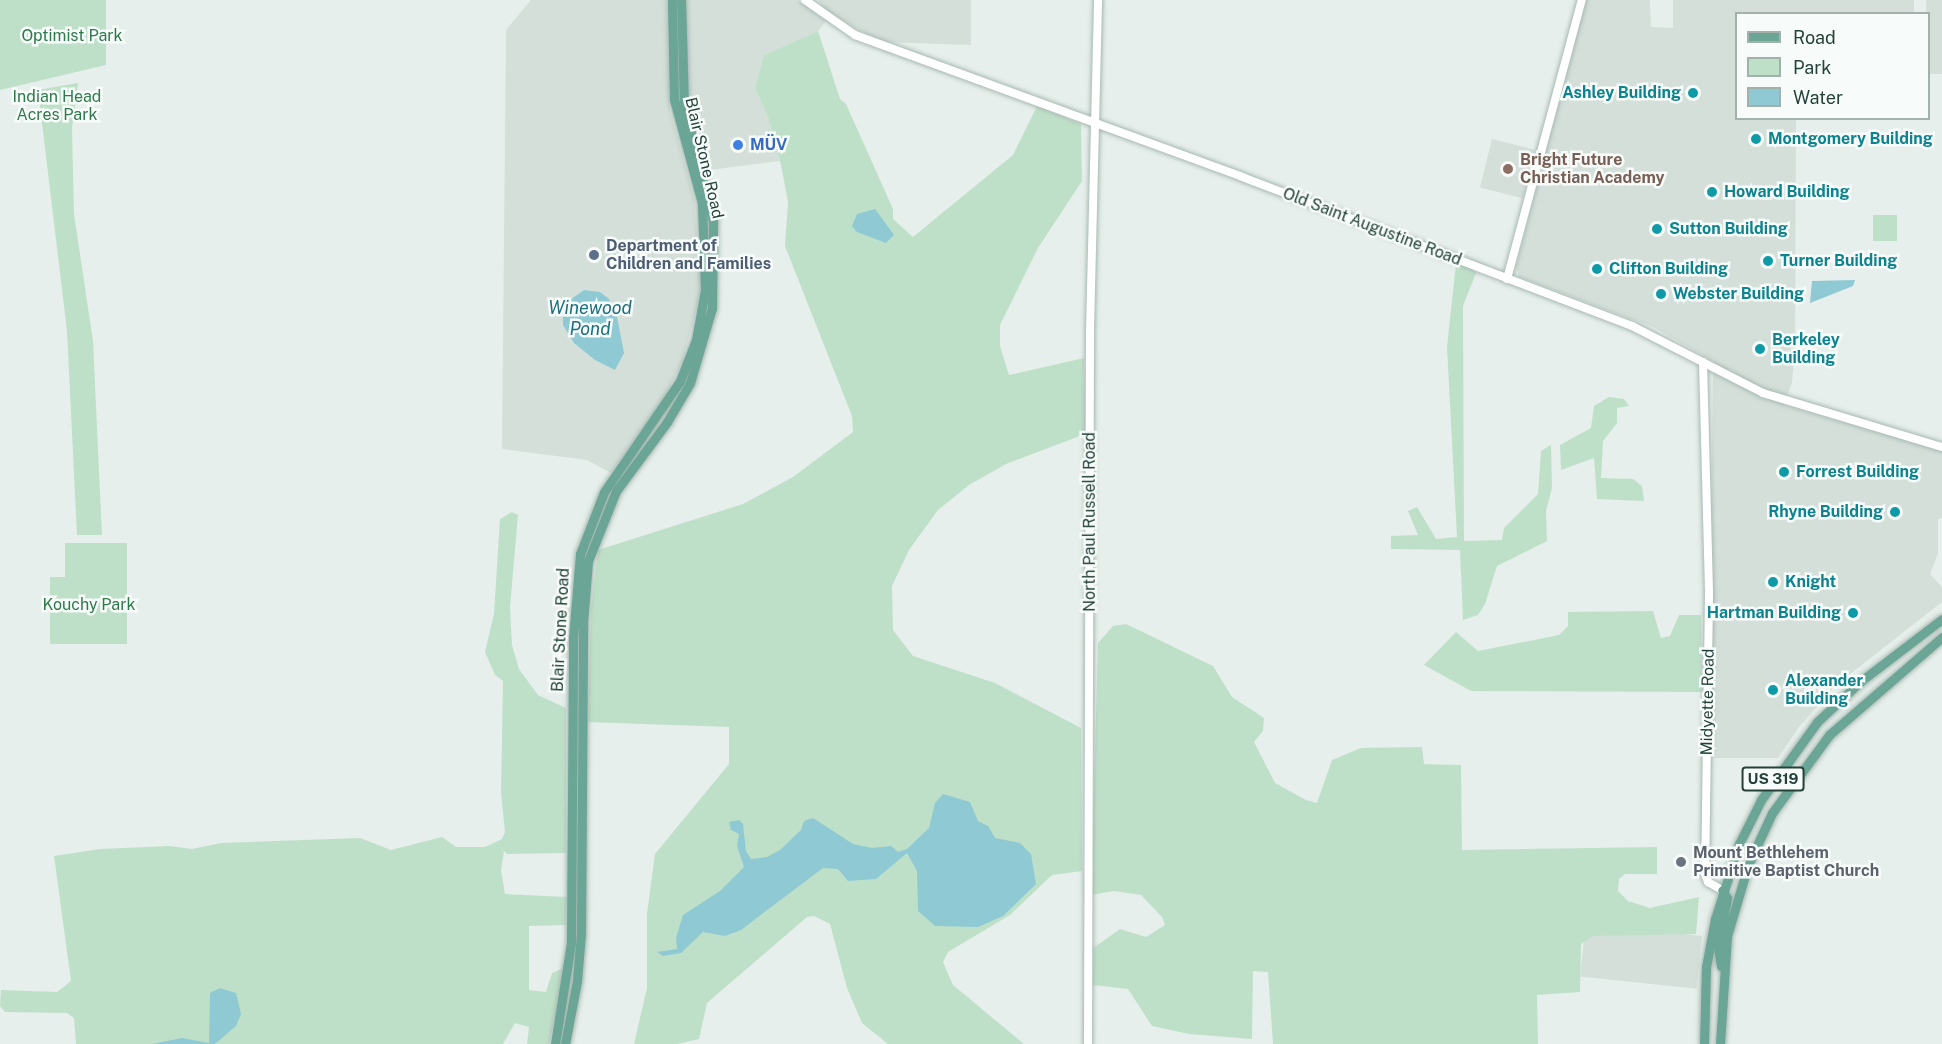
<!DOCTYPE html>
<html>
<head>
<meta charset="utf-8">
<style>
	body { margin:0 }
	#map { position:relative; width:1942px; height:1044px; overflow:hidden; background:#e6efeb; font-family:"Public Sans",sans-serif }
	div>[style] { position:absolute }
	[style*='--x'] { left:calc(var(--x)*1px); top:calc(var(--y)*1px); width:calc(var(--w)*1px); rotate:calc(var(--a)*1deg) }
	.built>* { inset:0; background:#d4dfda; transform-origin:0 0 }
	.green>* { inset:0; background:#bfe0c8; transform-origin:0 0 }
	.water>* { inset:0; background:#8ec9d4 }
	.roads { filter:drop-shadow(0 0 2px #a8b8b2) drop-shadow(0 0 2px #a8b8b2) }
	.minor>* { height:8px; margin:-4px; padding:0 4px; transform-origin:4px; border-radius:4px; background:#fff }
	.major>* { height:9px; margin:-4.5px; padding:0 4.5px; transform-origin:4.5px; border-radius:4.5px; background:#6aa596 }
	.dots>* { width:16px; height:16px; translate:-50% -50%; box-sizing:border-box; border:3px solid #f7fbf9; border-radius:50% }
	span { translate:-50% -50%; white-space:nowrap; text-align:center; line-height:1.15; -webkit-text-stroke:5px #f7fbf9; paint-order:stroke }
	.shield-label span { padding:2px 4px; background:#f7fbf9; border:2px solid; border-radius:4px; -webkit-text-stroke-width:0 }
	.shield-label { font-size:15px; color:#24423a; font-weight:700 }
	.park-label { font-size:16px; color:#2d7a4b }
	.culture-label { font-size:16px; color:#0d838f; font-weight:700 }
	.right { translate:-100% -50%; text-align:right }
	.left { translate:0 -50%; text-align:left }
	.shop-label { font-size:16px; color:#366cbe; font-weight:700 }
	.street-label { font-size:16px; color:#24423a }
	.education-label { font-size:16px; color:#785e54; font-weight:700 }
	.service-label { font-size:16px; color:#4e5e75; font-weight:700 }
	.worship-label { font-size:16px; color:#5b616d; font-weight:700 }
	.water-label { font-size:18px; color:#1c6f80; font-style:italic }
	.legend { position:absolute; left:1735px; top:12px; width:195px; height:108px; box-sizing:border-box; background:#f7fbf9; border:2px solid #a3b1ad; margin:0; padding:8px 10px; list-style:none; font-size:18px; color:#24423a }
	.legend li { display:flex; align-items:center; gap:12px; height:30px }
	.legend b { width:30px; border:2px solid #a3b1ad }
</style>
</head>
<body>
<div id="map">
	<div class="built">
		<div style="clip-path:polygon(531px 0,666px 0,670px 112px,694px 199px,701px 292px,682px 362px,663px 400px,611px 473px,587px 460px,502px 449px,506px 30px)"></div>
		<div style="clip-path:polygon(687px 0,797px 0,826px 21px,818px 31px,764px 55px,755px 88px,768px 117px,780px 161px,709px 170px,693px 121px,687px 71px)"></div>
		<div style="clip-path:polygon(818px 0,971px 0,971px 45px,882px 42px,829px 13px)"></div>
		<div style="clip-path:polygon(1586px 0,1650px 0,1651px 27px,1673px 28px,1673px 0,1914px 0,1914px 13px,1736px 14px,1736px 118px,1796px 119px,1795px 350px,1792px 382px,1784px 405px,1942px 451px,1942px 518px,1938px 519px,1938px 554px,1930px 574px,1942px 587px,1942px 602px,1835px 686px,1799px 727px,1778px 758px,1709px 758px,1713px 361px,1653px 327px,1519px 277px,1516px 266px)"></div>
		<div style="clip-path:polygon(1926px 0,1942px 0,1942px 74px,1929px 74px)"></div>
		<div style="left:1492px;top:139px;width:44px;height:50px;rotate:14deg"></div>
		<div style="left:1702px;top:936px;width:53px;height:117px;rotate:96deg"></div>
	</div>
	<div class="green">
		<div style="clip-path:polygon(0 0,106px 0,106px 65px,0 90px)"></div>
		<div style="clip-path:polygon(818px 31px,840px 99px,846px 104px,893px 209px,893px 219px,913px 237px,1013px 155px,1037px 106px,1081px 124px,1082px 181px,1038px 248px,1000px 325px,1000px 346px,1009px 375px,1084px 358px,1085px 434px,1006px 464px,969px 485px,938px 510px,909px 550px,892px 586px,893px 630px,913px 656px,995px 683px,1081px 728px,1082px 871px,1052px 875px,1010px 915px,948px 952px,943px 962px,953px 985px,1024px 1044px,888px 1044px,862px 1023px,847px 988px,830px 924px,814px 916px,807px 917px,707px 1003px,699px 1039px,677px 1044px,634px 1044px,647px 988px,647px 914px,655px 854px,729px 764px,729px 727px,588px 722px,591px 611px,598px 550px,743px 504px,793px 477px,853px 432px,852px 416px,785px 246px,788px 202px,781px 165px,768px 117px,755px 88px,764px 55px)"></div>
		<div style="clip-path:polygon(78px 83px,72px 128px,74px 214px,93px 341px,102px 535px,77px 535px,67px 331px,38px 90px)"></div>
		<div style="left:1873px;top:215px;width:24px;height:26px"></div>
		<div style="clip-path:polygon(1456px 264px,1471px 267px,1476px 273px,1463px 306px,1464px 541px,1502px 540px,1504px 528px,1538px 494px,1541px 451px,1551px 445px,1552px 488px,1546px 511px,1547px 541px,1497px 566px,1485px 604px,1478px 615px,1463px 620px,1460px 550px,1391px 549px,1391px 536px,1418px 535px,1408px 511px,1417px 507px,1436px 539px,1457px 537px,1447px 346px)"></div>
		<div style="clip-path:polygon(1609px 397px,1624px 399px,1629px 406px,1617px 408px,1617px 423px,1603px 441px,1601px 478px,1633px 479px,1642px 486px,1644px 501px,1597px 499px,1594px 458px,1561px 470px,1560px 445px,1591px 428px,1594px 406px)"></div>
		<div style="clip-path:polygon(512px 512px,518px 515px,510px 607px,512px 645px,519px 669px,538px 695px,566px 708px,566px 853px,507px 854px,504px 851px,501px 870px,505px 894px,567px 897px,566px 925px,529px 926px,529px 990px,546px 992px,552px 973px,562px 969px,565px 972px,549px 1044px,527px 1044px,529px 1027px,515px 1023px,503px 1044px,76px 1044px,74px 1018px,67px 1013px,5px 1012px,0 1006px,1px 990px,57px 992px,71px 981px,54px 856px,100px 849px,169px 846px,192px 849px,221px 843px,360px 838px,391px 850px,442px 837px,456px 847px,485px 847px,502px 839px,505px 832px,501px 793px,503px 681px,495px 675px,485px 652px,494px 614px,500px 519px)"></div>
		<div style="clip-path:polygon(65px 543px,127px 543px,127px 644px,50px 644px,50px 577px,65px 577px)"></div>
		<div style="clip-path:polygon(1653px 611px,1661px 638px,1670px 636px,1679px 615px,1701px 615px,1702px 692px,1471px 691px,1424px 665px,1456px 632px,1478px 651px,1559px 635px,1568px 626px,1568px 612px)"></div>
		<div style="clip-path:polygon(1126px 624px,1213px 666px,1232px 697px,1264px 718px,1263px 731px,1254px 742px,1275px 783px,1306px 800px,1317px 803px,1332px 760px,1361px 748px,1422px 747px,1424px 764px,1461px 765px,1462px 850px,1657px 847px,1657px 874px,1625px 874px,1619px 879px,1618px 891px,1628px 901px,1650px 908px,1699px 897px,1696px 934px,1593px 936px,1581px 944px,1580px 992px,1537px 995px,1538px 1044px,1273px 1044px,1268px 972px,1253px 971px,1252px 1039px,1189px 1034px,1152px 1026px,1128px 989px,1093px 985px,1092px 949px,1120px 929px,1146px 937px,1165px 925px,1162px 917px,1141px 895px,1114px 891px,1091px 895px,1098px 643px,1113px 626px)"></div>
	</div>
	<div class="water">
		<div style="clip-path:polygon(875px 209px,894px 235px,886px 243px,857px 232px,852px 226px,857px 214px)"></div>
		<div style="clip-path:polygon(1855px 280px,1853px 286px,1810px 303px,1812px 281px)"></div>
		<div style="clip-path:polygon(584px 290px,600px 292px,609px 299px,617px 317px,624px 353px,615px 370px,595px 360px,574px 343px,563px 325px,563px 305px)"></div>
		<div style="clip-path:polygon(943px 794px,970px 802px,978px 821px,988px 826px,995px 838px,1020px 843px,1031px 854px,1036px 884px,1003px 916px,978px 927px,935px 926px,918px 911px,917px 871px,907px 853px,876px 879px,848px 881px,838px 869px,823px 868px,741px 930px,725px 936px,703px 932px,681px 953px,663px 956px,657px 952px,677px 949px,676px 938px,683px 915px,720px 891px,744px 867px,737px 846px,739px 834px,731px 830px,729px 822px,739px 820px,743px 824px,746px 851px,751px 859px,767px 857px,780px 850px,801px 830px,804px 821px,813px 818px,853px 844px,872px 848px,891px 846px,898px 852px,907px 849px,929px 828px,935px 803px)"></div>
		<div style="clip-path:polygon(220px 988px,236px 993px,241px 1014px,236px 1026px,215px 1044px,152px 1044px,182px 1038px,209px 1043px,210px 993px)"></div>
	</div>
	<div class="roads">
		<div class="minor">
			<div style="--x:805;--y:0;--w:61;--a:35"></div>
			<div style="--x:855;--y:35;--w:412;--a:20.1"></div>
			<div style="--x:1242;--y:177;--w:417;--a:20.9"></div>
			<div style="--x:1632;--y:326;--w:147;--a:27.1"></div>
			<div style="--x:1763;--y:393;--w:187;--a:16.8"></div>
			<div style="--x:1507;--y:279;--w:289;--a:-75"></div>
			<div style="--x:1703;--y:362;--w:233;--a:88.5"></div>
			<div style="--x:1709;--y:595;--w:279;--a:90.8"></div>
			<div style="--x:1705;--y:874;--w:9;--a:69"></div>
			<div style="--x:1708;--y:882;--w:16;--a:30"></div>
			<div style="--x:1088;--y:1044;--w:714;--a:-89.84"></div>
			<div style="--x:1090;--y:330;--w:330;--a:-88.6"></div>
		</div>
		<div class="major">
			<div style="--x:1721;--y:966;--w:19;--a:-99"></div>
			<div style="--x:1718;--y:947;--w:50;--a:-79.6"></div>
			<div style="--x:1727;--y:898;--w:9;--a:-122"></div>
			<div style="--x:555;--y:1044;--w:102;--a:-81"></div>
			<div style="--x:571;--y:943;--w:305;--a:-89.6"></div>
			<div style="--x:573;--y:638;--w:84;--a:-85.2"></div>
			<div style="--x:580;--y:554;--w:66;--a:-68.8"></div>
			<div style="--x:604;--y:492;--w:135;--a:-55.6"></div>
			<div style="--x:680;--y:381;--w:44;--a:-68.7"></div>
			<div style="--x:696;--y:340;--w:51;--a:-79.8"></div>
			<div style="--x:705;--y:290;--w:87;--a:-92"></div>
			<div style="--x:702;--y:203;--w:108;--a:-105.1"></div>
			<div style="--x:674;--y:99;--w:99;--a:-91.2"></div>
			<div style="--x:565;--y:1044;--w:64;--a:-79.2"></div>
			<div style="--x:577;--y:981;--w:48;--a:-85.2"></div>
			<div style="--x:581;--y:933;--w:310;--a:-89.6"></div>
			<div style="--x:583;--y:623;--w:62;--a:-85.4"></div>
			<div style="--x:588;--y:561;--w:75;--a:-68.2"></div>
			<div style="--x:616;--y:491;--w:86;--a:-53.5"></div>
			<div style="--x:667;--y:422;--w:45;--a:-59.5"></div>
			<div style="--x:690;--y:383;--w:78;--a:-73.7"></div>
			<div style="--x:712;--y:308;--w:87;--a:-89.3"></div>
			<div style="--x:713;--y:221;--w:120;--a:-104"></div>
			<div style="--x:684;--y:105;--w:105;--a:-91.6"></div>
			<div style="--x:1704;--y:1044;--w:77;--a:-88.5"></div>
			<div style="--x:1706;--y:967;--w:49;--a:-79.4"></div>
			<div style="--x:1715;--y:919;--w:79;--a:-72.3"></div>
			<div style="--x:1739;--y:844;--w:49;--a:-63.4"></div>
			<div style="--x:1761;--y:800;--w:96;--a:-54.3"></div>
			<div style="--x:1817;--y:722;--w:60;--a:-43"></div>
			<div style="--x:1861;--y:681;--w:102;--a:-37.4"></div>
			<div style="--x:1720;--y:1044;--w:108;--a:-86.3"></div>
			<div style="--x:1727;--y:936;--w:74;--a:-73.5"></div>
			<div style="--x:1748;--y:865;--w:57;--a:-65.2"></div>
			<div style="--x:1772;--y:813;--w:97;--a:-53.8"></div>
			<div style="--x:1829;--y:735;--w:150;--a:-40.9"></div>
		</div>
	</div>
	<div class="dots">
		<div style="left:1693px;top:93px;background:#0f9aa8"></div>
		<div style="left:1756px;top:139px;background:#0f9aa8"></div>
		<div style="left:738px;top:145px;background:#3f7fe0"></div>
		<div style="left:1508px;top:169px;background:#8d6e63"></div>
		<div style="left:1712px;top:192px;background:#0f9aa8"></div>
		<div style="left:1657px;top:229px;background:#0f9aa8"></div>
		<div style="left:594px;top:255px;background:#5c6f8a"></div>
		<div style="left:1768px;top:261px;background:#0f9aa8"></div>
		<div style="left:1597px;top:269px;background:#0f9aa8"></div>
		<div style="left:1661px;top:294px;background:#0f9aa8"></div>
		<div style="left:1760px;top:349px;background:#0f9aa8"></div>
		<div style="left:1784px;top:472px;background:#0f9aa8"></div>
		<div style="left:1895px;top:512px;background:#0f9aa8"></div>
		<div style="left:1773px;top:582px;background:#0f9aa8"></div>
		<div style="left:1853px;top:613px;background:#0f9aa8"></div>
		<div style="left:1773px;top:690px;background:#0f9aa8"></div>
		<div style="left:1681px;top:862px;background:#6b7280"></div>
	</div>
	<div class="shield-label">
		<span style="left:1773px;top:779px">US 319</span>
	</div>
	<div class="park-label">
		<span style="left:72px;top:36px">Optimist Park</span>
		<span style="left:57px;top:106px">Indian Head<br>Acres Park</span>
		<span style="left:89px;top:605px">Kouchy Park</span>
	</div>
	<div class="culture-label">
		<span class="right" style="left:1681px;top:93px">Ashley Building</span>
		<span class="left" style="left:1768px;top:139px">Montgomery Building</span>
		<span class="left" style="left:1724px;top:192px">Howard Building</span>
		<span class="left" style="left:1669px;top:229px">Sutton Building</span>
		<span class="left" style="left:1780px;top:261px">Turner Building</span>
		<span class="left" style="left:1609px;top:269px">Clifton Building</span>
		<span class="left" style="left:1673px;top:294px">Webster Building</span>
		<span class="left" style="left:1772px;top:349px">Berkeley<br>Building</span>
		<span class="left" style="left:1796px;top:472px">Forrest Building</span>
		<span class="right" style="left:1883px;top:512px">Rhyne Building</span>
		<span class="left" style="left:1785px;top:582px">Knight</span>
		<span class="right" style="left:1841px;top:613px">Hartman Building</span>
		<span class="left" style="left:1785px;top:690px">Alexander<br>Building</span>
	</div>
	<div class="shop-label">
		<span class="left" style="left:750px;top:145px">MÜV</span>
	</div>
	<div class="street-label">
		<span style="left:704px;top:158px;rotate:77deg">Blair Stone Road</span>
		<span style="left:1372px;top:227px;rotate:21deg">Old Saint Augustine Road</span>
		<span style="left:1090px;top:522px;rotate:-90deg">North Paul Russell Road</span>
		<span style="left:561px;top:630px;rotate:-87deg">Blair Stone Road</span>
		<span style="left:1708px;top:702px;rotate:-89deg">Midyette Road</span>
	</div>
	<div class="education-label">
		<span class="left" style="left:1520px;top:169px">Bright Future<br>Christian Academy</span>
	</div>
	<div class="service-label">
		<span class="left" style="left:606px;top:255px">Department of<br>Children and Families</span>
	</div>
	<div class="worship-label">
		<span class="left" style="left:1693px;top:862px">Mount Bethlehem<br>Primitive Baptist Church</span>
	</div>
	<div class="water-label">
		<span style="left:590px;top:319px">Winewood<br>Pond</span>
	</div>
	<ul class="legend">
	<li><b style="height:8px;background:#6aa596"></b>Road</li>
	<li><b style="height:16px;background:#bfe0c8"></b>Park</li>
	<li><b style="height:16px;background:#8ec9d4"></b>Water</li>
	</ul>
</div>
</body>
</html>
